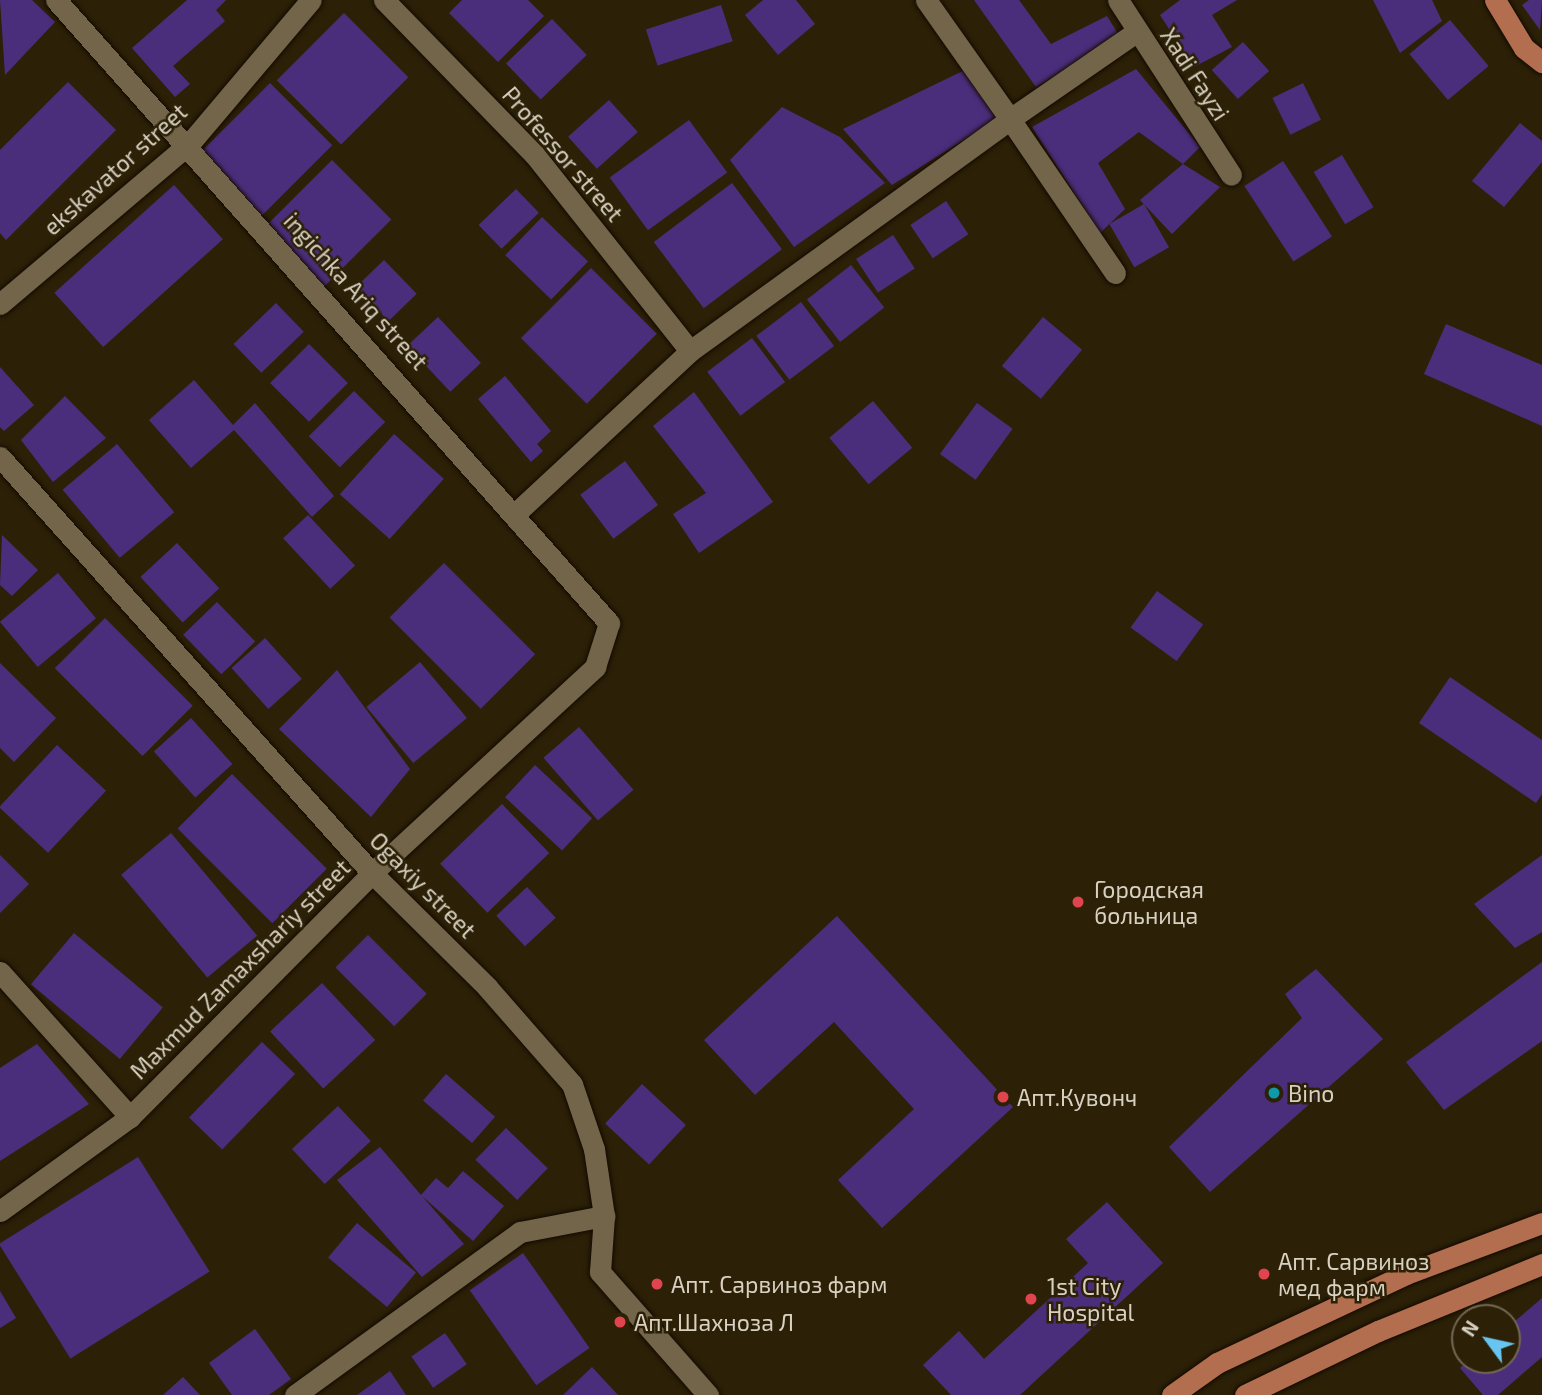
<!DOCTYPE html>
<html>
<head>
<meta charset="utf-8">
<style>
	body { margin:0 }
	#map { position:relative; width:1542px; height:1395px; overflow:hidden; background:#2c2107; font-family:"Exo 2",sans-serif }
	div>[style] { position:absolute }
	[style*='--x'] { left:calc(var(--x)*1px); top:calc(var(--y)*1px); width:calc(var(--w)*1px); rotate:calc(var(--a)*1deg) }
	.building>* { inset:0; background:#4b2e7b; transform-origin:0 0 }
	.roads { filter:drop-shadow(0 0 2px #140a00) drop-shadow(0 0 2px #140a00) }
	.minor>* { height:21px; margin:-10.5px; padding:0 10.5px; transform-origin:10.5px; border-radius:10.5px; background:#72654a }
	.major>* { height:21px; margin:-10.5px; padding:0 10.5px; transform-origin:10.5px; border-radius:10.5px; background:#b26e4e }
	.dots>* { width:19px; height:19px; translate:-50% -50%; box-sizing:border-box; border:4px solid #2c2107; border-radius:50% }
	span { translate:-50% -50%; white-space:nowrap; text-align:center; line-height:1.15; -webkit-text-stroke:5px #2c2107; paint-order:stroke }
	.street-label { font-size:23px; color:#d8d1c2 }
	.poi-label { font-size:23px; color:#d8d1c2 }
	.left { translate:0 -50%; text-align:left }
	.north { position:absolute; left:1451px; top:1304px; width:70px; height:70px; box-sizing:border-box; background:#2c2107; border:2px solid #716752; border-radius:50%; rotate:303deg; font-size:19px; font-weight:700; line-height:28px; text-align:center; color:#d8d1c2 }
	.north::after { content:''; display:block; margin:auto; width:24px; height:32px; background:#68c4f0; clip-path:polygon(50% 0,100% 100%,50% 72%,0 100%) }
</style>
</head>
<body>
<div id="map">
	<div class="building">
		<div style="clip-path:polygon(0 0,32px 0,55px 22px,5px 75px)"></div>
		<div style="clip-path:polygon(187px 0,226px 0,216px 10px,225px 21px,173px 66px,190px 84px,175px 97px,132px 48px)"></div>
		<div style="clip-path:polygon(462px 0,528px 0,544px 16px,498px 62px,449px 13px)"></div>
		<div style="clip-path:polygon(763px 0,796px 0,815px 24px,778px 55px,745px 15px)"></div>
		<div style="clip-path:polygon(974px 0,1019px 0,1051px 44px,1107px 16px,1120px 37px,1036px 87px)"></div>
		<div style="clip-path:polygon(1180px 0,1237px 0,1212px 15px,1232px 47px,1194px 67px,1160px 15px)"></div>
		<div style="clip-path:polygon(1373px 0,1432px 0,1442px 21px,1400px 53px)"></div>
		<div style="clip-path:polygon(1529px 0,1542px 0,1540px 30px,1522px 5px)"></div>
		<div style="left:721px;top:5px;width:38px;height:79px;rotate:72deg"></div>
		<div style="left:344px;top:13px;width:91px;height:95px;rotate:45deg"></div>
		<div style="left:552px;top:19px;width:50px;height:64px;rotate:46deg"></div>
		<div style="left:1450px;top:20px;width:60px;height:53px;rotate:50deg"></div>
		<div style="left:1243px;top:42px;width:39px;height:42px;rotate:48deg"></div>
		<div style="clip-path:polygon(971px 67px,1000px 117px,892px 185px,843px 129px)"></div>
		<div style="clip-path:polygon(1136px 69px,1200px 147px,1183px 164px,1139px 132px,1098px 163px,1125px 209px,1100px 233px,1032px 127px)"></div>
		<div style="clip-path:polygon(68px 82px,116px 130px,6px 240px,0 233px,0 150px)"></div>
		<div style="left:270px;top:83px;width:88px;height:103px;rotate:45deg"></div>
		<div style="left:1303px;top:83px;width:41px;height:34px;rotate:64deg"></div>
		<div style="left:609px;top:100px;width:43px;height:55px;rotate:48deg"></div>
		<div style="clip-path:polygon(782px 107px,840px 137px,885px 183px,794px 247px,730px 160px)"></div>
		<div style="left:689px;top:120px;width:65px;height:98px;rotate:54deg"></div>
		<div style="clip-path:polygon(1520px 123px,1542px 141px,1542px 162px,1504px 207px,1472px 181px)"></div>
		<div style="left:1342px;top:155px;width:61px;height:33px;rotate:59deg"></div>
		<div style="left:332px;top:160px;width:84px;height:102px;rotate:45deg"></div>
		<div style="left:1283px;top:161px;width:90px;height:46px;rotate:57deg"></div>
		<div style="clip-path:polygon(1183px 164px,1220px 187px,1172px 234px,1140px 200px)"></div>
		<div style="left:732px;top:183px;width:83px;height:98px;rotate:53deg"></div>
		<div style="left:174px;top:185px;width:73px;height:161px;rotate:48deg"></div>
		<div style="left:516px;top:189px;width:33px;height:52px;rotate:46deg"></div>
		<div style="left:946px;top:201px;width:40px;height:43px;rotate:56deg"></div>
		<div style="left:1144px;top:204px;width:50px;height:40px;rotate:60deg"></div>
		<div style="left:542px;top:217px;width:64px;height:53px;rotate:44deg"></div>
		<div style="left:893px;top:235px;width:40px;height:44px;rotate:57deg"></div>
		<div style="left:384px;top:260px;width:47px;height:39px;rotate:46deg"></div>
		<div style="left:851px;top:265px;width:54px;height:56px;rotate:52deg"></div>
		<div style="left:591px;top:268px;width:93px;height:99px;rotate:45deg"></div>
		<div style="left:801px;top:302px;width:55px;height:56px;rotate:53deg"></div>
		<div style="left:276px;top:303px;width:40px;height:59px;rotate:46deg"></div>
		<div style="left:438px;top:317px;width:63px;height:42px;rotate:47deg"></div>
		<div style="left:1043px;top:317px;width:51px;height:64px;rotate:40deg"></div>
		<div style="clip-path:polygon(1446px 324px,1542px 365px,1542px 426px,1424px 374px)"></div>
		<div style="left:752px;top:338px;width:55px;height:56px;rotate:53deg"></div>
		<div style="left:309px;top:344px;width:55px;height:55px;rotate:45deg"></div>
		<div style="clip-path:polygon(0 367px,34px 405px,4px 431px,0 427px)"></div>
		<div style="clip-path:polygon(505px 376px,551px 431px,537px 444px,543px 451px,531px 462px,478px 399px)"></div>
		<div style="clip-path:polygon(194px 380px,233px 425px,255px 403px,334px 496px,312px 517px,234px 430px,191px 468px,149px 420px)"></div>
		<div style="left:354px;top:391px;width:44px;height:64px;rotate:45deg"></div>
		<div style="clip-path:polygon(694px 392px,773px 502px,699px 553px,673px 514px,706px 493px,653px 426px)"></div>
		<div style="clip-path:polygon(65px 396px,106px 438px,53px 482px,21px 440px)"></div>
		<div style="left:873px;top:401px;width:61px;height:57px;rotate:50deg"></div>
		<div style="left:977px;top:403px;width:44px;height:63px;rotate:36deg"></div>
		<div style="left:394px;top:434px;width:67px;height:81px;rotate:42deg"></div>
		<div style="left:117px;top:444px;width:89px;height:71px;rotate:50deg"></div>
		<div style="left:625px;top:461px;width:55px;height:56px;rotate:53deg"></div>
		<div style="left:308px;top:515px;width:69px;height:34px;rotate:47deg"></div>
		<div style="clip-path:polygon(2px 535px,38px 570px,12px 596px,0 585px)"></div>
		<div style="left:177px;top:543px;width:62px;height:50px;rotate:47deg"></div>
		<div style="left:444px;top:563px;width:129px;height:77px;rotate:45deg"></div>
		<div style="left:58px;top:573px;width:59px;height:76px;rotate:50deg"></div>
		<div style="left:1157px;top:591px;width:57px;height:45px;rotate:36deg"></div>
		<div style="left:217px;top:602px;width:55px;height:47px;rotate:46deg"></div>
		<div style="left:105px;top:618px;width:124px;height:71px;rotate:45deg"></div>
		<div style="left:265px;top:638px;width:55px;height:45px;rotate:48deg"></div>
		<div style="left:420px;top:662px;width:73px;height:70px;rotate:50deg"></div>
		<div style="clip-path:polygon(0 663px,56px 718px,14px 762px,0 748px)"></div>
		<div style="clip-path:polygon(337px 670px,410px 769px,371px 817px,279px 729px)"></div>
		<div style="clip-path:polygon(1450px 677px,1542px 740px,1542px 794px,1536px 803px,1419px 723px)"></div>
		<div style="left:191px;top:718px;width:62px;height:50px;rotate:48deg"></div>
		<div style="left:579px;top:727px;width:83px;height:47px;rotate:49deg"></div>
		<div style="left:57px;top:745px;width:67px;height:85px;rotate:43deg"></div>
		<div style="left:535px;top:765px;width:78px;height:44px;rotate:43deg"></div>
		<div style="left:232px;top:774px;width:134px;height:77px;rotate:45deg"></div>
		<div style="left:502px;top:804px;width:68px;height:86px;rotate:46deg"></div>
		<div style="left:171px;top:833px;width:134px;height:65px;rotate:50deg"></div>
		<div style="clip-path:polygon(0 855px,29px 884px,0 913px)"></div>
		<div style="clip-path:polygon(1542px 855px,1542px 932px,1515px 948px,1474px 904px)"></div>
		<div style="left:527px;top:887px;width:42px;height:42px;rotate:47deg"></div>
		<div style="clip-path:polygon(837px 916px,1013px 1107px,882px 1228px,838px 1180px,914px 1109px,834px 1022px,755px 1095px,704px 1040px)"></div>
		<div style="left:74px;top:933px;width:116px;height:67px;rotate:40deg"></div>
		<div style="left:368px;top:935px;width:83px;height:46px;rotate:45deg"></div>
		<div style="clip-path:polygon(1542px 962px,1542px 1041px,1444px 1110px,1406px 1062px)"></div>
		<div style="clip-path:polygon(1316px 969px,1383px 1039px,1210px 1192px,1169px 1147px,1302px 1018px,1285px 994px)"></div>
		<div style="left:322px;top:983px;width:78px;height:71px;rotate:47deg"></div>
		<div style="left:262px;top:1042px;width:46px;height:105px;rotate:44deg"></div>
		<div style="clip-path:polygon(37px 1044px,89px 1104px,0 1161px,0 1068px)"></div>
		<div style="left:446px;top:1074px;width:65px;height:35px;rotate:41deg"></div>
		<div style="left:642px;top:1084px;width:60px;height:54px;rotate:43deg"></div>
		<div style="left:338px;top:1106px;width:48px;height:63px;rotate:47deg"></div>
		<div style="left:506px;top:1128px;width:58px;height:44px;rotate:44deg"></div>
		<div style="clip-path:polygon(380px 1147px,421px 1195px,436px 1178px,448px 1188px,463px 1171px,504px 1206px,473px 1241px,422px 1196px,464px 1244px,422px 1277px,337px 1180px)"></div>
		<div style="left:138px;top:1157px;width:135px;height:164px;rotate:58deg"></div>
		<div style="clip-path:polygon(1107px 1202px,1163px 1263px,1020px 1395px,951px 1395px,923px 1365px,959px 1331px,984px 1359px,1088px 1263px,1066px 1239px)"></div>
		<div style="left:357px;top:1223px;width:77px;height:45px;rotate:40deg"></div>
		<div style="left:523px;top:1253px;width:116px;height:65px;rotate:55deg"></div>
		<div style="clip-path:polygon(0 1291px,16px 1318px,0 1328px)"></div>
		<div style="clip-path:polygon(1542px 1298px,1542px 1357px,1498px 1395px,1483px 1395px,1460px 1368px,1469px 1360px,1507px 1360px,1507px 1328px)"></div>
		<div style="clip-path:polygon(255px 1329px,291px 1379px,269px 1395px,232px 1395px,209px 1363px)"></div>
		<div style="left:445px;top:1333px;width:38px;height:41px;rotate:55deg"></div>
		<div style="clip-path:polygon(592px 1367px,618px 1395px,563px 1395px)"></div>
		<div style="clip-path:polygon(390px 1371px,406px 1395px,357px 1395px)"></div>
		<div style="clip-path:polygon(183px 1377px,200px 1395px,163px 1395px)"></div>
	</div>
	<div class="roads">
		<div class="minor">
			<div style="--x:384;--y:0;--w:215;--a:45.8"></div>
			<div style="--x:534;--y:154;--w:251;--a:51.6"></div>
			<div style="--x:1118;--y:0;--w:208;--a:57.1"></div>
			<div style="--x:1115;--y:273;--w:186;--a:-124.3"></div>
			<div style="--x:1010;--y:119;--w:153;--a:-34.6"></div>
			<div style="--x:0;--y:304;--w:249;--a:-40.3"></div>
			<div style="--x:190;--y:143;--w:187;--a:-49.8"></div>
			<div style="--x:0;--y:457;--w:558;--a:48.2"></div>
			<div style="--x:372;--y:873;--w:162;--a:44.7"></div>
			<div style="--x:487;--y:987;--w:129;--a:48.8"></div>
			<div style="--x:572;--y:1084;--w:69;--a:71.3"></div>
			<div style="--x:594;--y:1149;--w:68;--a:81.5"></div>
			<div style="--x:604;--y:1216;--w:56;--a:94.1"></div>
			<div style="--x:600;--y:1272;--w:164;--a:48.7"></div>
			<div style="--x:517;--y:512;--w:236;--a:-42.9"></div>
			<div style="--x:690;--y:351;--w:395;--a:-35.9"></div>
			<div style="--x:1010;--y:119;--w:146;--a:-125.2"></div>
			<div style="--x:0;--y:972;--w:195;--a:48.1"></div>
			<div style="--x:0;--y:1211;--w:160;--a:-35.9"></div>
			<div style="--x:130;--y:1117;--w:344;--a:-45.2"></div>
			<div style="--x:372;--y:873;--w:304;--a:-42.7"></div>
			<div style="--x:595;--y:667;--w:46;--a:-72.3"></div>
			<div style="--x:609;--y:623;--w:833;--a:-131.59"></div>
			<div style="--x:295;--y:1395;--w:278;--a:-35.9"></div>
			<div style="--x:520;--y:1232;--w:86;--a:-10.8"></div>
		</div>
		<div class="major">
			<div style="--x:1495;--y:0;--w:56;--a:58.9"></div>
			<div style="--x:1524;--y:48;--w:23;--a:38"></div>
			<div style="--x:1172;--y:1395;--w:55;--a:-35.4"></div>
			<div style="--x:1217;--y:1363;--w:209;--a:-25.2"></div>
			<div style="--x:1406;--y:1274;--w:145;--a:-20.6"></div>
			<div style="--x:1245;--y:1395;--w:148;--a:-25.7"></div>
			<div style="--x:1378;--y:1331;--w:177;--a:-22.2"></div>
		</div>
	</div>
	<div class="dots">
		<div style="left:1078px;top:902px;background:#e0444e"></div>
		<div style="left:1274px;top:1093px;background:#0f9aa8"></div>
		<div style="left:1003px;top:1097px;background:#e0444e"></div>
		<div style="left:1264px;top:1274px;background:#e0444e"></div>
		<div style="left:657px;top:1284px;background:#e0444e"></div>
		<div style="left:1031px;top:1299px;background:#e0444e"></div>
		<div style="left:620px;top:1322px;background:#e0444e"></div>
	</div>
	<div class="street-label">
		<span style="left:1195px;top:74px;rotate:57deg">Xadi Fayzi</span>
		<span style="left:563px;top:154px;rotate:49deg">Professor street</span>
		<span style="left:115px;top:169px;rotate:-42deg">ekskavator street</span>
		<span style="left:356px;top:291px;rotate:48deg">ingichka Ariq street</span>
		<span style="left:423px;top:885px;rotate:45deg">Ogaxiy street</span>
		<span style="left:240px;top:969px;rotate:-45deg">Maxmud Zamaxshariy street</span>
	</div>
	<div class="poi-label">
		<span class="left" style="left:1094px;top:902px">Городская<br>больница</span>
		<span class="left" style="left:1288px;top:1093px">Bino</span>
		<span class="left" style="left:1017px;top:1097px">Апт.Кувонч</span>
		<span class="left" style="left:1278px;top:1274px">Апт. Сарвиноз<br>мед фарм</span>
		<span class="left" style="left:671px;top:1284px">Апт. Сарвиноз фарм</span>
		<span class="left" style="left:1047px;top:1299px">1st City<br>Hospital</span>
		<span class="left" style="left:634px;top:1322px">Апт.Шахноза Л</span>
	</div>
	<div class="north">N</div>
</div>
</body>
</html>
